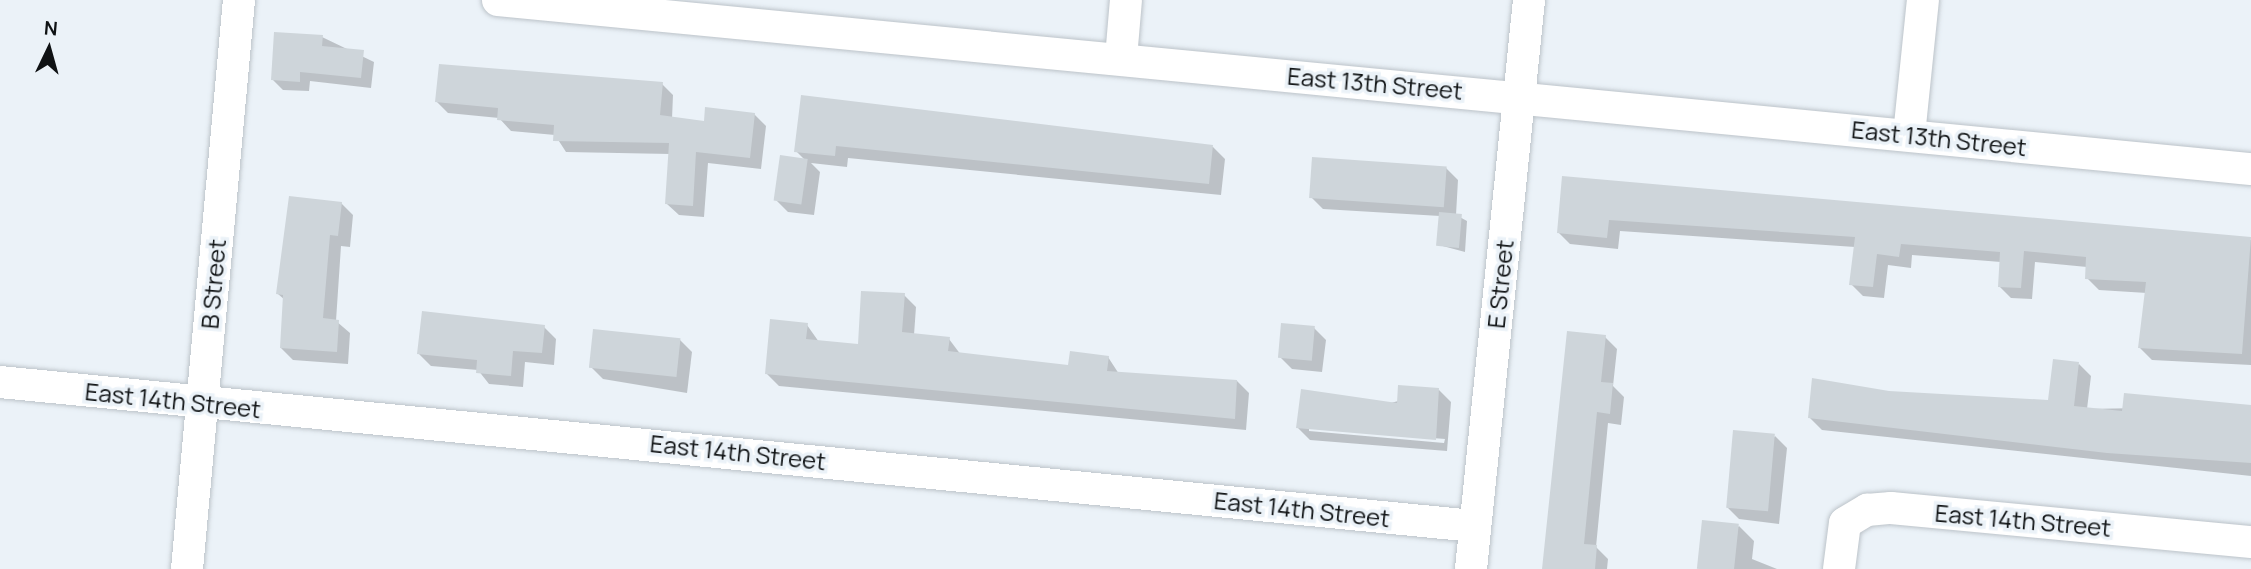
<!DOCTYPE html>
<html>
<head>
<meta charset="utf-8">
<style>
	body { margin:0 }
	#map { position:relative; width:2251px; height:569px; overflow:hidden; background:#ebf2f8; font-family:Manrope,sans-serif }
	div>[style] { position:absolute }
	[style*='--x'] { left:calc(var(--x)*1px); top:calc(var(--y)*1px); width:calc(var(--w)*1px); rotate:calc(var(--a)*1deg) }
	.shadow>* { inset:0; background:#0003 }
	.building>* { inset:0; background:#ced5da; transform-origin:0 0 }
	.roads { filter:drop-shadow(0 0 2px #bcc3c9) drop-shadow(0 0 2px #bcc3c9) }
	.minor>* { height:32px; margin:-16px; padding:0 16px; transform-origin:16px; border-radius:16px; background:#fff }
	span { translate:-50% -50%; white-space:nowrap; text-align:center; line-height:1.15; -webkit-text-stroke:7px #ebf2f8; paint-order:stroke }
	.street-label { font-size:24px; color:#0f1214 }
	.north { position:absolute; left:14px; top:14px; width:70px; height:70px; -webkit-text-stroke:5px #ebf2f8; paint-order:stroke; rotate:5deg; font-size:19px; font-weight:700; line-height:28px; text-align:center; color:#0f1214 }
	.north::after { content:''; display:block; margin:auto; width:24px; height:32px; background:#0f1214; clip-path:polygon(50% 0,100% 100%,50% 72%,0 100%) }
</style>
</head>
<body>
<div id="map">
	<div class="shadow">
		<div style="clip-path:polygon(322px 37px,374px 62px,371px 88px,310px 81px,309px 91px,283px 90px,273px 80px)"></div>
		<div style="clip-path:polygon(662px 84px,673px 95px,672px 119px,706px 123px,754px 114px,766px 126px,761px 169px,708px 163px,704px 217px,679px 215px,667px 204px,670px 154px,566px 152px,555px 135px,511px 131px,499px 118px,448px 113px,436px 101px)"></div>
		<div style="clip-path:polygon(802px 97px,1213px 147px,1225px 159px,1221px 195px,848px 158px,847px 167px,811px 163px,820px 172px,814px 215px,788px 212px,776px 200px,805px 160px,796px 151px)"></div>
		<div style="clip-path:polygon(1446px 168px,1458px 180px,1456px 215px,1467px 221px,1465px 252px,1439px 245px,1440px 216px,1323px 209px,1311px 197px)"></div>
		<div style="clip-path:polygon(1564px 178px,2251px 240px,2251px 365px,2152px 360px,2140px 348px,2147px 293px,2099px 290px,2087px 278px,2087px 267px,2035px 262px,2032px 299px,2011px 298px,1999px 286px,2001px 262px,1912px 255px,1911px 268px,1888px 265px,1884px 298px,1863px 296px,1851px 284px,1855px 247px,1620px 231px,1618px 249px,1570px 244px,1558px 232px)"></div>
		<div style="clip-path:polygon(341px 203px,353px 215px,350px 247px,341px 246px,336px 321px,350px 333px,348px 364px,293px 360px,281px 348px,285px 300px,278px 294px)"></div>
		<div style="clip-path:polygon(904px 295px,916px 307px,914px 335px,949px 339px,961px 355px,1070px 367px,1108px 357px,1119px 374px,1237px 381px,1249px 393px,1246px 430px,779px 386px,767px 374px,807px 325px,819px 342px,859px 346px)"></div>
		<div style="clip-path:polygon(544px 327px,556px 339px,554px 365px,525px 362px,523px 387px,489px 384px,478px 370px,431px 366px,419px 354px)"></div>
		<div style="clip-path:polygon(1314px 328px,1326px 340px,1322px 372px,1292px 369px,1280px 357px)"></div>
		<div style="clip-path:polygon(1605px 337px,1617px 349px,1613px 386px,1624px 397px,1621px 425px,1608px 423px,1596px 547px,1608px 559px,1607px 569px,1545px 569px)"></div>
		<div style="clip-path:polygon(680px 340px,692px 352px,687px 393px,603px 379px,591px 367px)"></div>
		<div style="clip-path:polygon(2079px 364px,2091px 376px,2087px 409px,2251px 406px,2251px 476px,1822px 430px,1810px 418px,1889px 393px,2049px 402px)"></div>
		<div style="clip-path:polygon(evenodd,1439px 390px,1451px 402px,1447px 451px,1310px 440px,1298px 428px,1439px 390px,1309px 428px,1445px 439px,1444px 443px,1309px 431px,1309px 428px)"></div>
		<div style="clip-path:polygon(1775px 436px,1787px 448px,1779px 524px,1739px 519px,1727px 507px)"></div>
		<div style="clip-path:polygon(1739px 526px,1754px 541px,1752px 559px,1777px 569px,1699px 569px)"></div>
	</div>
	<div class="building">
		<div style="clip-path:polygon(274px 32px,323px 35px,322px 46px,364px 50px,361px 78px,300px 72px,300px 82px,271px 80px)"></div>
		<div style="clip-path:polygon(439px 64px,663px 82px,660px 115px,704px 121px,705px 107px,755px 113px,750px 158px,696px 152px,693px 206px,665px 204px,669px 143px,553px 141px,554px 125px,497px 120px,498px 108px,435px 102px)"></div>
		<div style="clip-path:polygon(801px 95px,1213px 145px,1209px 184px,836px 146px,835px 156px,794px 152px)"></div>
		<div style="left:780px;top:155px;width:28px;height:46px;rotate:8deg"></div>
		<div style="left:1312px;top:157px;width:135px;height:41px;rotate:4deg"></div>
		<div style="clip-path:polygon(1562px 176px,2251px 237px,2242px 354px,2138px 348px,2146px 282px,2085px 279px,2086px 257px,2024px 251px,2021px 288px,1998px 287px,2000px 252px,1901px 244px,1899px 257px,1877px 254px,1873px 287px,1849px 285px,1855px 237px,1609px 220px,1607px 238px,1557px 233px)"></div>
		<div style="clip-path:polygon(289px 196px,342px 202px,338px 236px,330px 235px,323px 318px,339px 320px,337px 352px,280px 348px,283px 295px,276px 294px)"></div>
		<div style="left:1439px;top:212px;width:23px;height:34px;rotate:5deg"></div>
		<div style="clip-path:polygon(861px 291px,905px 293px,902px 332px,950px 337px,948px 351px,1068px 365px,1070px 351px,1109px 356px,1107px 371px,1237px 380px,1235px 419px,765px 374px,770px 319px,808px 323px,806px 339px,858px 344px)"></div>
		<div style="clip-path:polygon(422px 311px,545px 325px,542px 353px,513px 351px,511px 376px,476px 373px,477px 360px,417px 354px)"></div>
		<div style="left:1281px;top:323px;width:34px;height:35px;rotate:5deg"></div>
		<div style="left:593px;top:329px;width:88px;height:39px;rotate:6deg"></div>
		<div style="clip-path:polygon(1567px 331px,1606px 335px,1601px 382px,1613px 383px,1610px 414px,1597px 412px,1584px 544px,1597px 545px,1595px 569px,1542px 569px)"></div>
		<div style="clip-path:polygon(2053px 359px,2079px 362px,2074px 406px,2122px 411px,2124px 393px,2251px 405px,2251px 463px,2107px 453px,1808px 418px,1812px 378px,1889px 391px,2048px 400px)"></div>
		<div style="clip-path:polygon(1398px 385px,1439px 388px,1436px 440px,1296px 428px,1301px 389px,1397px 403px)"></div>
		<div style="left:1733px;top:430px;width:42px;height:78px;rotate:5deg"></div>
		<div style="left:1702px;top:520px;width:37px;height:49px;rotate:6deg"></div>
	</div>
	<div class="roads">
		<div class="minor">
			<div style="--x:498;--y:0;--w:1761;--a:5.51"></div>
			<div style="--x:1121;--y:58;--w:58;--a:-85.1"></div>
			<div style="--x:1909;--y:135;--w:136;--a:-84.1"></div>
			<div style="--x:0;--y:382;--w:1482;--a:5.58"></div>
			<div style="--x:187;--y:569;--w:571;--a:-84.78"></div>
			<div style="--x:1471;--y:569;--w:572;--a:-84.18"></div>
			<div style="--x:1839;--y:569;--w:46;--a:-82.6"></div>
			<div style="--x:1845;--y:523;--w:26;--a:-31"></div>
			<div style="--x:1867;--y:510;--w:24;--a:-5"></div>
			<div style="--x:1891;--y:508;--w:362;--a:5.4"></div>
		</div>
	</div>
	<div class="street-label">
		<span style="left:1375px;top:83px;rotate:5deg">East 13th Street</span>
		<span style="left:1939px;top:138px;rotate:6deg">East 13th Street</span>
		<span style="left:213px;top:284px;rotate:-85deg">B Street</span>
		<span style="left:1500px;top:284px;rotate:-84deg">E Street</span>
		<span style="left:173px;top:400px;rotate:6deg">East 14th Street</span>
		<span style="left:738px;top:452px;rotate:6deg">East 14th Street</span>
		<span style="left:1302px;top:509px;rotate:6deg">East 14th Street</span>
		<span style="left:2023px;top:520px;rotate:5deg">East 14th Street</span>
	</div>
	<div class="north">N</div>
</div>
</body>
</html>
